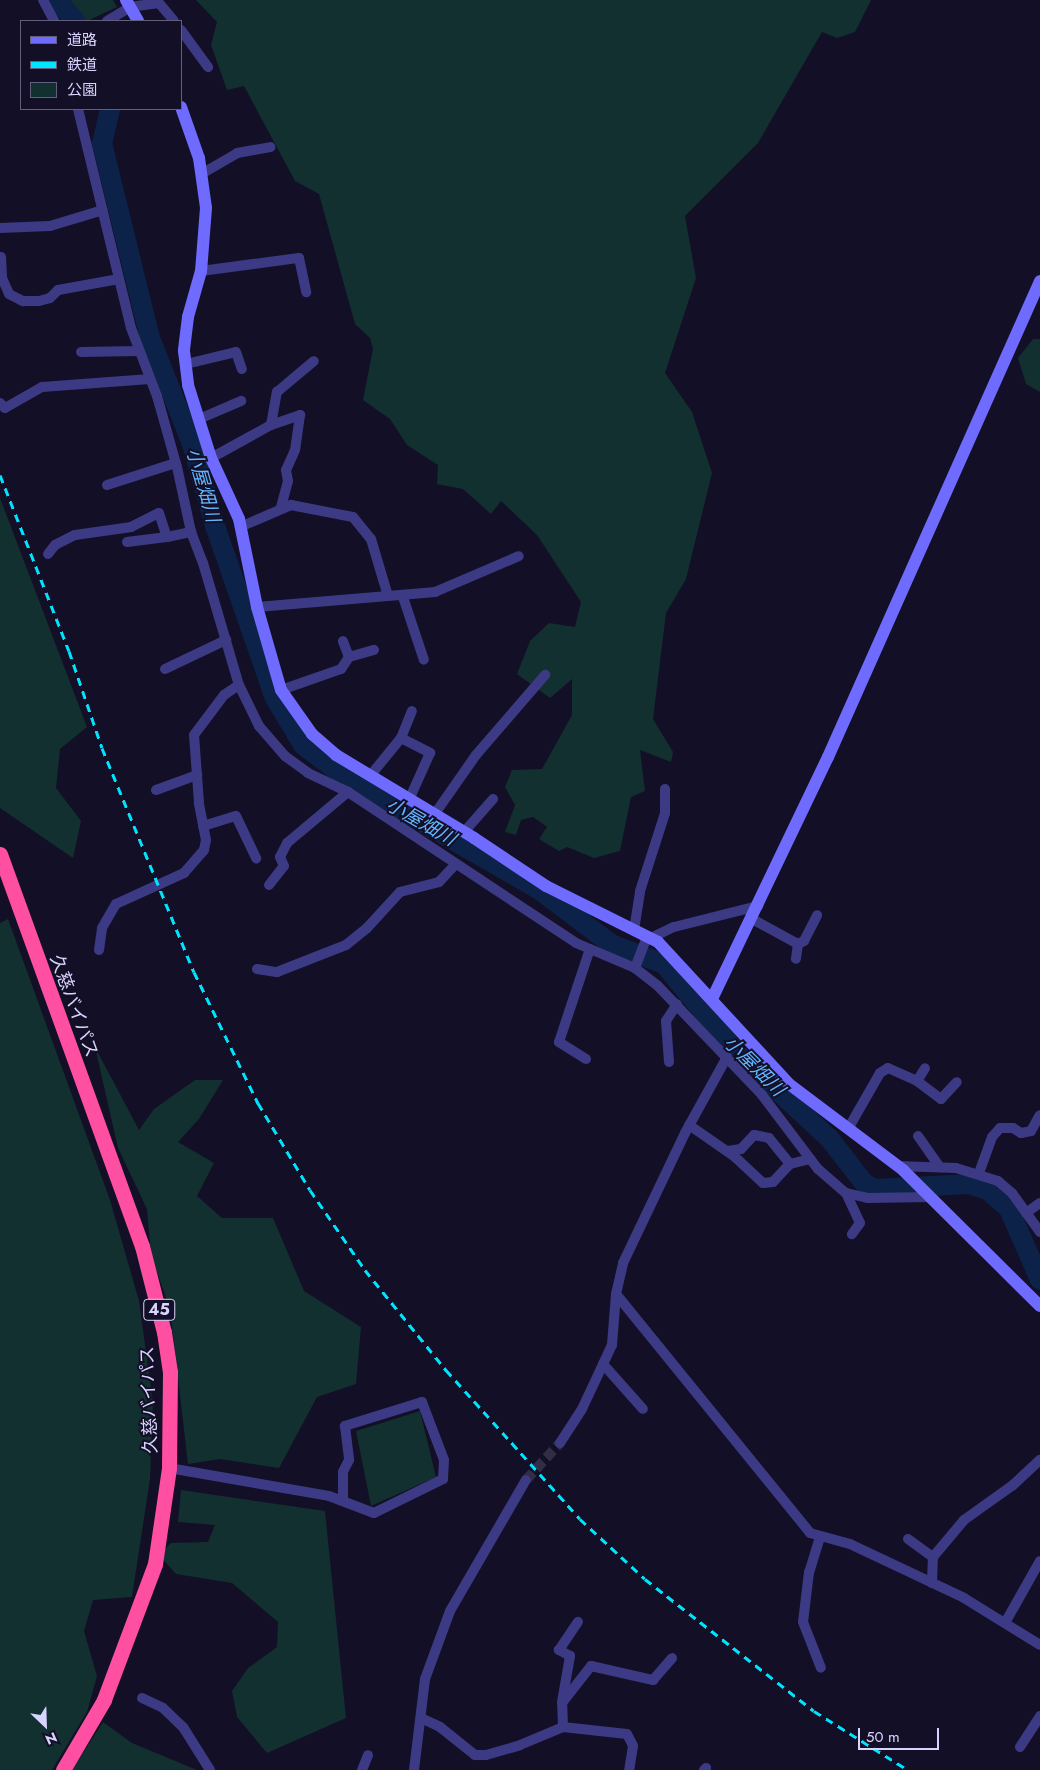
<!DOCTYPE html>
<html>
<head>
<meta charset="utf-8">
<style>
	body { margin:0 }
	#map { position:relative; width:1040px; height:1770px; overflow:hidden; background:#130f26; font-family:Jost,"Noto Sans JP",sans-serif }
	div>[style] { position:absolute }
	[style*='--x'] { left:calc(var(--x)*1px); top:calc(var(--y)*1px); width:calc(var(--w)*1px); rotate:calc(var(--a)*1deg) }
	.green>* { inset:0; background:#12302f }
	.river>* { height:20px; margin:-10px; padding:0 10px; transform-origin:10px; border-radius:10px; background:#0c2248 }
	.street-tunnel>* { height:10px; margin-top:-5px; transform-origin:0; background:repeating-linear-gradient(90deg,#312d47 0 10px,transparent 0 15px) }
	.street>* { height:10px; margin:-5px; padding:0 5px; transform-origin:5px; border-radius:5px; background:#3d3a85 }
	.secondary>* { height:12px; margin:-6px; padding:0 6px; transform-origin:6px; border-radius:6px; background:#6f6bff }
	.highway>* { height:15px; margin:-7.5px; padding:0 7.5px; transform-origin:7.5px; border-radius:7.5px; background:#ff4fa3 }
	.rail>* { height:3px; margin-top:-1.5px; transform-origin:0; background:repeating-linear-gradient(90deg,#00e5ff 0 8px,transparent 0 14px) }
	span { translate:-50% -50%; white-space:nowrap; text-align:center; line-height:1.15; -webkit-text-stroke:4px #130f26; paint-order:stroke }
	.shield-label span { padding:1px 4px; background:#130f26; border:1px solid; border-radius:4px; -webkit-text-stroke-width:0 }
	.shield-label { font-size:16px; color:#d9d4ff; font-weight:700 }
	.street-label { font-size:18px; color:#d9d4ff }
	.water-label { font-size:19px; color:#62b6ff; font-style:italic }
	.legend { position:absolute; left:20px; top:20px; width:162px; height:90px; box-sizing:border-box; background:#130f26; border:1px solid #625e7d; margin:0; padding:6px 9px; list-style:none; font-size:15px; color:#d9d4ff }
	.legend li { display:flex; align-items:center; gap:10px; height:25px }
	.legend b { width:25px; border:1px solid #625e7d }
	.north { position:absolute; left:20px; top:1700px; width:50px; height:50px; -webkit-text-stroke:4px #130f26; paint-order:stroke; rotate:156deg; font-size:14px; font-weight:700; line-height:20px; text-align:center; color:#d9d4ff }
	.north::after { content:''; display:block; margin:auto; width:18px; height:22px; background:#d9d4ff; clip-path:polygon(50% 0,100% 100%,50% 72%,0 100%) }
	.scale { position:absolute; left:858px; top:1728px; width:81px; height:22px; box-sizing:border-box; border:2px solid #d9d4ff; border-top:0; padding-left:6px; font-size:15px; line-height:18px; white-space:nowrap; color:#d9d4ff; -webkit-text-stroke:4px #130f26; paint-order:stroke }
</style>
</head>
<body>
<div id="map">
	<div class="green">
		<div style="clip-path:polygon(64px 0,113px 0,117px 7px,87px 21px)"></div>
		<div style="clip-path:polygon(196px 0,871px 0,855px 32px,837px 38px,822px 32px,758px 143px,685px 216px,696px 278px,665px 373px,692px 412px,712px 473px,686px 579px,666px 613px,653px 719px,673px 752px,671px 762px,640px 750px,645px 791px,631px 797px,620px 851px,594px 858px,567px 847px,559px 851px,539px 839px,547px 827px,533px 817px,521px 820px,516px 835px,505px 832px,515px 805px,505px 787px,512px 770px,542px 769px,572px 715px,572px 679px,550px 698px,517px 674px,530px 641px,549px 623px,575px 627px,581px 602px,537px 535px,501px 501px,491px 514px,463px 489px,437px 484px,438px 465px,407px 445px,390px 419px,363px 400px,373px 349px,370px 338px,355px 324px,319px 194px,295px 181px,244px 86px,227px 90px,211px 45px,217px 22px)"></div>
		<div style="clip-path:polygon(1033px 339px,1040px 339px,1040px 392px,1026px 384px,1018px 358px)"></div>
		<div style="clip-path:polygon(0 498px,87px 727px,60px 749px,56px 788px,81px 821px,73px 858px,0 808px)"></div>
		<div style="clip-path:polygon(8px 919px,110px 1200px,139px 1301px,153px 1403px,150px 1479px,132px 1597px,93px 1600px,84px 1631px,97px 1676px,87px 1712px,52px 1770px,0 1770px,0 923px)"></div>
		<div style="clip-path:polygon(95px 1047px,139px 1130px,154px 1109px,195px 1080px,223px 1080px,199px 1119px,178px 1142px,214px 1163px,197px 1196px,222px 1218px,273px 1218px,304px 1291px,361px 1327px,356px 1384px,317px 1397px,279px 1468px,220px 1459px,188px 1464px,170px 1309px,151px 1255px,147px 1209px,118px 1148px)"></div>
		<div style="clip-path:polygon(420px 1411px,436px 1477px,371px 1506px,356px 1431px)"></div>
		<div style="clip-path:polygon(181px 1490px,325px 1511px,346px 1718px,267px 1753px,237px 1717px,232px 1691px,248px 1668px,277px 1647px,278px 1622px,232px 1583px,176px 1574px,159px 1555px,171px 1543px,208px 1542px,215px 1525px,178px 1522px)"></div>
		<div style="clip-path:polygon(103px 1722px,132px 1743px,197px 1770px,72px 1770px)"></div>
	</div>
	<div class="river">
		<div style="--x:57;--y:0;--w:28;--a:49"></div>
		<div style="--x:110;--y:109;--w:35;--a:103"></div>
		<div style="--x:102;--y:143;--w:201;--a:76.2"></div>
		<div style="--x:150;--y:338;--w:114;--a:68.4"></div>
		<div style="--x:192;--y:444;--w:85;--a:74.3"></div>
		<div style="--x:215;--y:526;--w:182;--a:70.8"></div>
		<div style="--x:275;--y:698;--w:55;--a:59.2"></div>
		<div style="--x:303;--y:745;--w:58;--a:37.3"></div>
		<div style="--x:349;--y:780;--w:222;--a:30"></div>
		<div style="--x:541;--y:891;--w:88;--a:37.1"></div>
		<div style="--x:611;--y:944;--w:57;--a:20.7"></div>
		<div style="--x:664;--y:964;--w:114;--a:50.7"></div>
		<div style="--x:736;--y:1052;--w:127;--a:42.8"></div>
		<div style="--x:829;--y:1138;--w:57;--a:52.1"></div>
		<div style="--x:864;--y:1183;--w:13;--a:29"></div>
		<div style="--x:875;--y:1189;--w:94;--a:-3"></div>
		<div style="--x:969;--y:1184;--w:20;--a:18"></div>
		<div style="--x:988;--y:1190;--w:28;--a:42"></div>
		<div style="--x:1009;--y:1209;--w:77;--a:66.4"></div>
	</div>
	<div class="street-tunnel">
		<div style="--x:526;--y:1480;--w:50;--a:-47.4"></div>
	</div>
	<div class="street">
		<div style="--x:43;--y:0;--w:24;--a:62"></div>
		<div style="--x:107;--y:21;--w:27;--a:-31"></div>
		<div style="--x:130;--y:7;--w:29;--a:-8"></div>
		<div style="--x:159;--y:3;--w:23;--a:50"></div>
		<div style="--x:181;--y:30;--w:46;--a:53.9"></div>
		<div style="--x:78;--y:109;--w:225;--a:76.4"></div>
		<div style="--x:131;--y:328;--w:73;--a:69.1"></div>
		<div style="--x:157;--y:396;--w:74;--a:74.3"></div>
		<div style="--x:177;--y:467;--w:66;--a:77.8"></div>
		<div style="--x:191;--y:532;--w:33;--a:69"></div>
		<div style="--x:203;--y:563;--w:127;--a:73.6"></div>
		<div style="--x:239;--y:685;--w:46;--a:64"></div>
		<div style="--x:259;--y:726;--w:40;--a:49"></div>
		<div style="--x:285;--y:756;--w:29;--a:36"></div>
		<div style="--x:308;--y:773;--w:44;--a:25.4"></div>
		<div style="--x:348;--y:792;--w:273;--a:33.5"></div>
		<div style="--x:576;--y:943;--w:64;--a:23"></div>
		<div style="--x:635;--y:968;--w:28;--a:38"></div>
		<div style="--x:657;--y:985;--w:152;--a:46.3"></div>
		<div style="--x:762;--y:1095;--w:93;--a:52.9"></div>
		<div style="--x:818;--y:1169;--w:37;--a:41"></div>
		<div style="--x:846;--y:1193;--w:22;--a:13"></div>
		<div style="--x:867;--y:1198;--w:63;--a:-0.9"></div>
		<div style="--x:203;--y:173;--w:39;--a:-30"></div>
		<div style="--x:237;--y:153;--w:34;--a:-10"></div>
		<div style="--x:0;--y:228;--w:50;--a:-2.3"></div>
		<div style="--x:50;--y:226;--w:55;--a:-16.8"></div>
		<div style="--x:1;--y:257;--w:21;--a:87"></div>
		<div style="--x:2;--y:278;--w:17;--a:66"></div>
		<div style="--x:9;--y:294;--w:16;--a:27"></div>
		<div style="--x:23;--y:301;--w:16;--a:0"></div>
		<div style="--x:39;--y:301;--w:11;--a:-15"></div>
		<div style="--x:50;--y:298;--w:11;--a:-45"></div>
		<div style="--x:58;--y:290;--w:62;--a:-10.2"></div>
		<div style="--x:201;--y:271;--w:99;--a:-7.6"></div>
		<div style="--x:299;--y:258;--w:35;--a:78"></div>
		<div style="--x:81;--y:352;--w:58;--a:-1"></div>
		<div style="--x:186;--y:364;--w:51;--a:-13.5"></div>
		<div style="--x:236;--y:352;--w:18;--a:71"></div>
		<div style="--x:0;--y:403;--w:7;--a:45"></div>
		<div style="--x:5;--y:408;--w:43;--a:-29.6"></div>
		<div style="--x:42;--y:387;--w:108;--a:-4.2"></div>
		<div style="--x:199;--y:419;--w:46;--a:-23.2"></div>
		<div style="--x:271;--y:425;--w:31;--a:-19"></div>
		<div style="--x:300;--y:415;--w:35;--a:98"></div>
		<div style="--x:295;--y:450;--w:22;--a:114"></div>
		<div style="--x:286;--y:470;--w:11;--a:80"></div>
		<div style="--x:288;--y:481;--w:28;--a:105"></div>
		<div style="--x:211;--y:458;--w:68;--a:-28.8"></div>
		<div style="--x:271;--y:425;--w:34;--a:-80"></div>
		<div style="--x:277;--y:392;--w:48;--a:-40"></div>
		<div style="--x:107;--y:485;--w:72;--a:-17.7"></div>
		<div style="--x:240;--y:527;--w:56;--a:-23.3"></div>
		<div style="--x:291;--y:505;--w:63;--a:11"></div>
		<div style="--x:353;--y:517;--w:28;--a:51"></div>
		<div style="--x:371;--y:539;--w:59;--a:73.4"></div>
		<div style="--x:127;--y:542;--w:40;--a:-7.1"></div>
		<div style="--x:48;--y:554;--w:11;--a:-52"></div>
		<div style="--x:55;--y:545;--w:22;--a:-27"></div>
		<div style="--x:75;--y:535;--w:57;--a:-8.1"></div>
		<div style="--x:131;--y:527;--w:31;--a:-27"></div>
		<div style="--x:159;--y:513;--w:25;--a:72"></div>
		<div style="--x:167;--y:537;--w:25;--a:-12"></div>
		<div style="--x:403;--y:597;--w:66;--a:71.6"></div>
		<div style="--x:257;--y:607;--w:179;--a:-4.8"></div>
		<div style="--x:435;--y:592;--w:91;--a:-23.2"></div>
		<div style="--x:349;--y:657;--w:26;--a:-16"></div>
		<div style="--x:165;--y:669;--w:68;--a:-25.4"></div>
		<div style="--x:281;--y:690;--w:64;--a:-19.3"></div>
		<div style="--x:341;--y:669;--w:14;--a:-56"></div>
		<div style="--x:349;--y:657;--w:17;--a:-111"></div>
		<div style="--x:401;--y:738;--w:33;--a:27"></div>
		<div style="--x:430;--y:753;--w:51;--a:114.1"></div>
		<div style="--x:370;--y:776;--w:49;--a:-50.8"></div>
		<div style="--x:401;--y:738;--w:29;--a:-68"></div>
		<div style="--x:156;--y:790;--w:44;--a:-20.1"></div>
		<div style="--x:434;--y:815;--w:73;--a:-55"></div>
		<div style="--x:476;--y:755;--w:106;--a:-49.2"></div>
		<div style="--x:203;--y:826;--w:34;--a:-17"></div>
		<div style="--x:236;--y:816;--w:47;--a:64.5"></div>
		<div style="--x:464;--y:832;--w:44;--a:-48.7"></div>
		<div style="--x:269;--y:885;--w:24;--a:-52"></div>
		<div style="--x:284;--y:866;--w:10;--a:-114"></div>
		<div style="--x:280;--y:857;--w:16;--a:-63"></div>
		<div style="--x:287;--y:843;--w:80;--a:-39.9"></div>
		<div style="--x:752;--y:919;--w:52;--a:28.5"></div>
		<div style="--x:798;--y:944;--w:15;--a:98"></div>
		<div style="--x:634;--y:930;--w:39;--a:-81"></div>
		<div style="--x:640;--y:891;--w:82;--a:-72.2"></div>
		<div style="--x:665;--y:813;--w:24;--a:-90"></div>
		<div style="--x:651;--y:938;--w:25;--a:-26"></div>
		<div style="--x:674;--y:927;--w:87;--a:-14"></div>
		<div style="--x:798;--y:944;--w:7;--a:-27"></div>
		<div style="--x:804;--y:941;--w:29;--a:-63"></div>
		<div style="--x:99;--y:950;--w:22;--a:-82"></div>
		<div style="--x:102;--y:928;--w:28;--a:-60"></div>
		<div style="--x:116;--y:904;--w:75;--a:-24.5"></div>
		<div style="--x:184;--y:873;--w:30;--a:-49"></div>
		<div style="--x:204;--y:850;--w:10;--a:-79"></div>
		<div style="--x:206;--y:840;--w:38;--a:-101"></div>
		<div style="--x:199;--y:803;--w:68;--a:-94.2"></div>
		<div style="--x:194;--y:735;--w:50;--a:-53.1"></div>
		<div style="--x:224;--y:695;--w:18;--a:-34"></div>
		<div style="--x:635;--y:968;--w:34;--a:-69"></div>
		<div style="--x:257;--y:969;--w:20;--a:9"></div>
		<div style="--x:277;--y:972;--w:74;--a:-21.4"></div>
		<div style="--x:346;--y:945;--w:27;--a:-39"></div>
		<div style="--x:367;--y:928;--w:49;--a:-47.5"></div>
		<div style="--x:400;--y:892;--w:40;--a:-14.4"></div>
		<div style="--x:439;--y:882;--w:23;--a:-47"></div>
		<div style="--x:586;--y:1059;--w:32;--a:-148"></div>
		<div style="--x:559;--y:1042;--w:98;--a:-71.6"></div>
		<div style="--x:669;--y:1062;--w:41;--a:-94.2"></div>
		<div style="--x:666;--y:1021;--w:20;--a:-57"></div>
		<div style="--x:917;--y:1081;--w:15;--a:-58"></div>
		<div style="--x:689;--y:1125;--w:56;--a:34.8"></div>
		<div style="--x:735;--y:1157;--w:38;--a:43"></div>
		<div style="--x:763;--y:1183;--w:10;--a:-6"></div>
		<div style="--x:773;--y:1182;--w:25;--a:-47"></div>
		<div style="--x:790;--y:1164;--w:21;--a:-14"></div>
		<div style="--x:848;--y:1129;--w:64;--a:-60.3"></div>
		<div style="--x:880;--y:1073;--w:9;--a:-32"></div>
		<div style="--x:888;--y:1068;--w:32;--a:24"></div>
		<div style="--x:917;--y:1081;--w:30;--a:37"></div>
		<div style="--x:941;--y:1099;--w:23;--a:-47"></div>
		<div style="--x:918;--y:1136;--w:38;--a:55"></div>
		<div style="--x:728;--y:1151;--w:13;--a:-9"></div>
		<div style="--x:741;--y:1149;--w:19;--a:-47"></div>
		<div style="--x:754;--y:1135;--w:15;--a:11"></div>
		<div style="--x:769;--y:1138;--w:33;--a:51"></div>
		<div style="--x:897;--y:1166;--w:59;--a:1.9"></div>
		<div style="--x:956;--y:1168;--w:44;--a:17.2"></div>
		<div style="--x:998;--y:1181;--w:18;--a:41"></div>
		<div style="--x:1012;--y:1193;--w:48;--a:54.3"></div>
		<div style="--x:979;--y:1173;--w:38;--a:-70"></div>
		<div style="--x:992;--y:1137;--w:12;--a:-48"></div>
		<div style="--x:1000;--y:1128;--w:13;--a:0"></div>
		<div style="--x:1013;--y:1128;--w:9;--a:32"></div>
		<div style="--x:1021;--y:1133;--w:10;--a:-11"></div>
		<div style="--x:1031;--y:1131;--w:18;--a:-61"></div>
		<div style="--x:846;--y:1193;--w:33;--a:65"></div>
		<div style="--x:860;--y:1223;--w:14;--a:126"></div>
		<div style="--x:1026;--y:1213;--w:17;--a:-36"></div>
		<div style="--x:616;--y:1294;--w:308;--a:50.9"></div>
		<div style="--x:810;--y:1533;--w:41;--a:15.4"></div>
		<div style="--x:850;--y:1544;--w:126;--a:25.3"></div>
		<div style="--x:964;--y:1598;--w:89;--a:31.7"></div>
		<div style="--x:603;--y:1364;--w:60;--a:48.4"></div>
		<div style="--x:560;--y:1443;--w:40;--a:-57.1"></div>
		<div style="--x:582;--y:1409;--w:71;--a:-64.9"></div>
		<div style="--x:612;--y:1345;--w:51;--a:-85.5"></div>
		<div style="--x:616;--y:1294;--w:32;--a:-77"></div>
		<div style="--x:623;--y:1263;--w:144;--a:-64.5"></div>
		<div style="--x:685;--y:1133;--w:87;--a:-61.1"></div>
		<div style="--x:169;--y:1468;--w:162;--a:9.9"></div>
		<div style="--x:329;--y:1496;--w:48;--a:20.7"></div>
		<div style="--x:374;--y:1513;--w:77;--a:-26.2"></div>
		<div style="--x:443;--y:1479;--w:19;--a:-87"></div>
		<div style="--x:444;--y:1460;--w:62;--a:-110.8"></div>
		<div style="--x:422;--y:1402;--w:81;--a:162.7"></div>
		<div style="--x:345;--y:1426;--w:34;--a:83"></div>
		<div style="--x:349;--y:1460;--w:13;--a:117"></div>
		<div style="--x:343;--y:1472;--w:28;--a:90"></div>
		<div style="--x:820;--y:1537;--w:37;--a:107"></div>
		<div style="--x:809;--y:1572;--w:50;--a:96.8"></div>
		<div style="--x:803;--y:1622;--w:49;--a:68.6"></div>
		<div style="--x:908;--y:1539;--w:31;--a:36"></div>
		<div style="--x:932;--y:1583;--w:26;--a:-88"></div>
		<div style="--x:933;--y:1557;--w:48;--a:-50"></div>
		<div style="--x:964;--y:1520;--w:60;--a:-35.5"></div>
		<div style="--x:1013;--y:1485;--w:37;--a:-43"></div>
		<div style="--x:1005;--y:1623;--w:71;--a:-60.6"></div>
		<div style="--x:142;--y:1698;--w:23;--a:25"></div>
		<div style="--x:163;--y:1708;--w:28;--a:44"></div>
		<div style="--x:183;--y:1727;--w:51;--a:57.9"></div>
		<div style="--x:562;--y:1702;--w:47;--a:-80.1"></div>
		<div style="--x:570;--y:1656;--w:13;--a:-151"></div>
		<div style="--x:559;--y:1650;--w:34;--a:-56"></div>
		<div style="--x:421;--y:1718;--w:21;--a:25"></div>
		<div style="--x:440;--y:1727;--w:45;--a:38.7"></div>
		<div style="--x:475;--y:1755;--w:11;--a:0"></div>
		<div style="--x:486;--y:1755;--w:35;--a:-16"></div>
		<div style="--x:520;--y:1745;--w:47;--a:-22.7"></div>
		<div style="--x:563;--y:1727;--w:64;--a:6.2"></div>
		<div style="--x:627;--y:1734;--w:13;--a:63"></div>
		<div style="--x:633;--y:1746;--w:24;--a:99"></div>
		<div style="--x:563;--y:1727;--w:24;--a:-92"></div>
		<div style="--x:562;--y:1703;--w:47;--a:-51.9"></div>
		<div style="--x:591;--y:1666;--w:64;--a:12.7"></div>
		<div style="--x:653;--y:1680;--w:29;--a:-49"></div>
		<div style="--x:1020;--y:1747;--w:37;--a:-57"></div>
		<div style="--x:362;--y:1770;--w:16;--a:-68"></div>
		<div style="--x:414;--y:1770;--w:92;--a:-83.1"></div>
		<div style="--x:425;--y:1679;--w:72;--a:-69.8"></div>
		<div style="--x:450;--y:1611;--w:151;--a:-59.9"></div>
		<div style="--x:704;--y:1770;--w:3;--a:-45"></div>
	</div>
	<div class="secondary">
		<div style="--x:126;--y:0;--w:24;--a:60"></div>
		<div style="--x:181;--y:107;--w:54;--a:70.6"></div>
		<div style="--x:199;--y:158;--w:50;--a:82"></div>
		<div style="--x:206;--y:208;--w:63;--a:94.5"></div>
		<div style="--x:201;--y:271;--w:48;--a:105.8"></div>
		<div style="--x:188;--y:317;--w:34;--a:97"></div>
		<div style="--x:184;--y:351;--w:34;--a:83"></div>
		<div style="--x:188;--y:385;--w:77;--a:72.5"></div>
		<div style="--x:211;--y:458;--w:67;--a:65.3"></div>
		<div style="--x:239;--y:519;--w:90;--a:78.4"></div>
		<div style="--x:257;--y:607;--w:86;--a:73.9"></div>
		<div style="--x:281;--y:690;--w:54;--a:54.8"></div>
		<div style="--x:312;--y:734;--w:32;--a:41"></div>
		<div style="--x:336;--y:755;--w:161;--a:31"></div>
		<div style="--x:474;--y:838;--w:87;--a:33.7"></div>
		<div style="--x:546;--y:886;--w:125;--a:26.6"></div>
		<div style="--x:658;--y:942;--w:193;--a:47.3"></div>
		<div style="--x:789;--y:1084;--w:143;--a:37"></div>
		<div style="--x:903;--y:1170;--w:193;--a:44.8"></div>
		<div style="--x:712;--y:999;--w:268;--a:-64.4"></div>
		<div style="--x:828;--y:757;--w:521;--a:-65.99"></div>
	</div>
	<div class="highway">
		<div style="--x:0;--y:854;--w:417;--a:70.1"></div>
		<div style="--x:142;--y:1246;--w:89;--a:75.7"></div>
		<div style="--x:164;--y:1332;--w:40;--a:81.5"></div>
		<div style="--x:170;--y:1372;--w:96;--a:90.6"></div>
		<div style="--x:169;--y:1468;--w:97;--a:98.3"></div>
		<div style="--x:155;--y:1564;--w:145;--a:110.6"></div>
		<div style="--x:104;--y:1700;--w:81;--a:120.4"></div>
	</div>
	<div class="rail">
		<div style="--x:0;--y:475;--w:189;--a:68.6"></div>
		<div style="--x:69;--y:651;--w:102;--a:71.2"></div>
		<div style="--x:102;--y:748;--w:242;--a:67.7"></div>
		<div style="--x:194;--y:972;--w:146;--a:64"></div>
		<div style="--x:258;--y:1103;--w:101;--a:59.1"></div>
		<div style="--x:310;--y:1190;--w:97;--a:55.5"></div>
		<div style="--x:365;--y:1270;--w:129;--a:51"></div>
		<div style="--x:446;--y:1370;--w:200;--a:48"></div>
		<div style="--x:580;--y:1519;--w:88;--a:42.7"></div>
		<div style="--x:645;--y:1579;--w:214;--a:38"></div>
		<div style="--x:814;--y:1711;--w:111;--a:32.1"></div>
	</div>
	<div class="shield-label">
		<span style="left:159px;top:1310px">45</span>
	</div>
	<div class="street-label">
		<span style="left:74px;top:1006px;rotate:70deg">久慈バイパス</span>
		<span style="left:149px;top:1400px;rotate:-92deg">久慈バイパス</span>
	</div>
	<div class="water-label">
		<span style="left:203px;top:485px;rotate:74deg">小屋畑川</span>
		<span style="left:421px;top:822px;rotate:30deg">小屋畑川</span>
		<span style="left:754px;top:1066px;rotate:45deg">小屋畑川</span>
	</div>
	<ul class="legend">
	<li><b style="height:6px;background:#6f6bff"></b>道路</li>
	<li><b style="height:6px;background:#00e5ff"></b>鉄道</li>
	<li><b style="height:14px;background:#12302f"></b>公園</li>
	</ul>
	<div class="north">N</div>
	<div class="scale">50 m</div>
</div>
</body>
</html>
